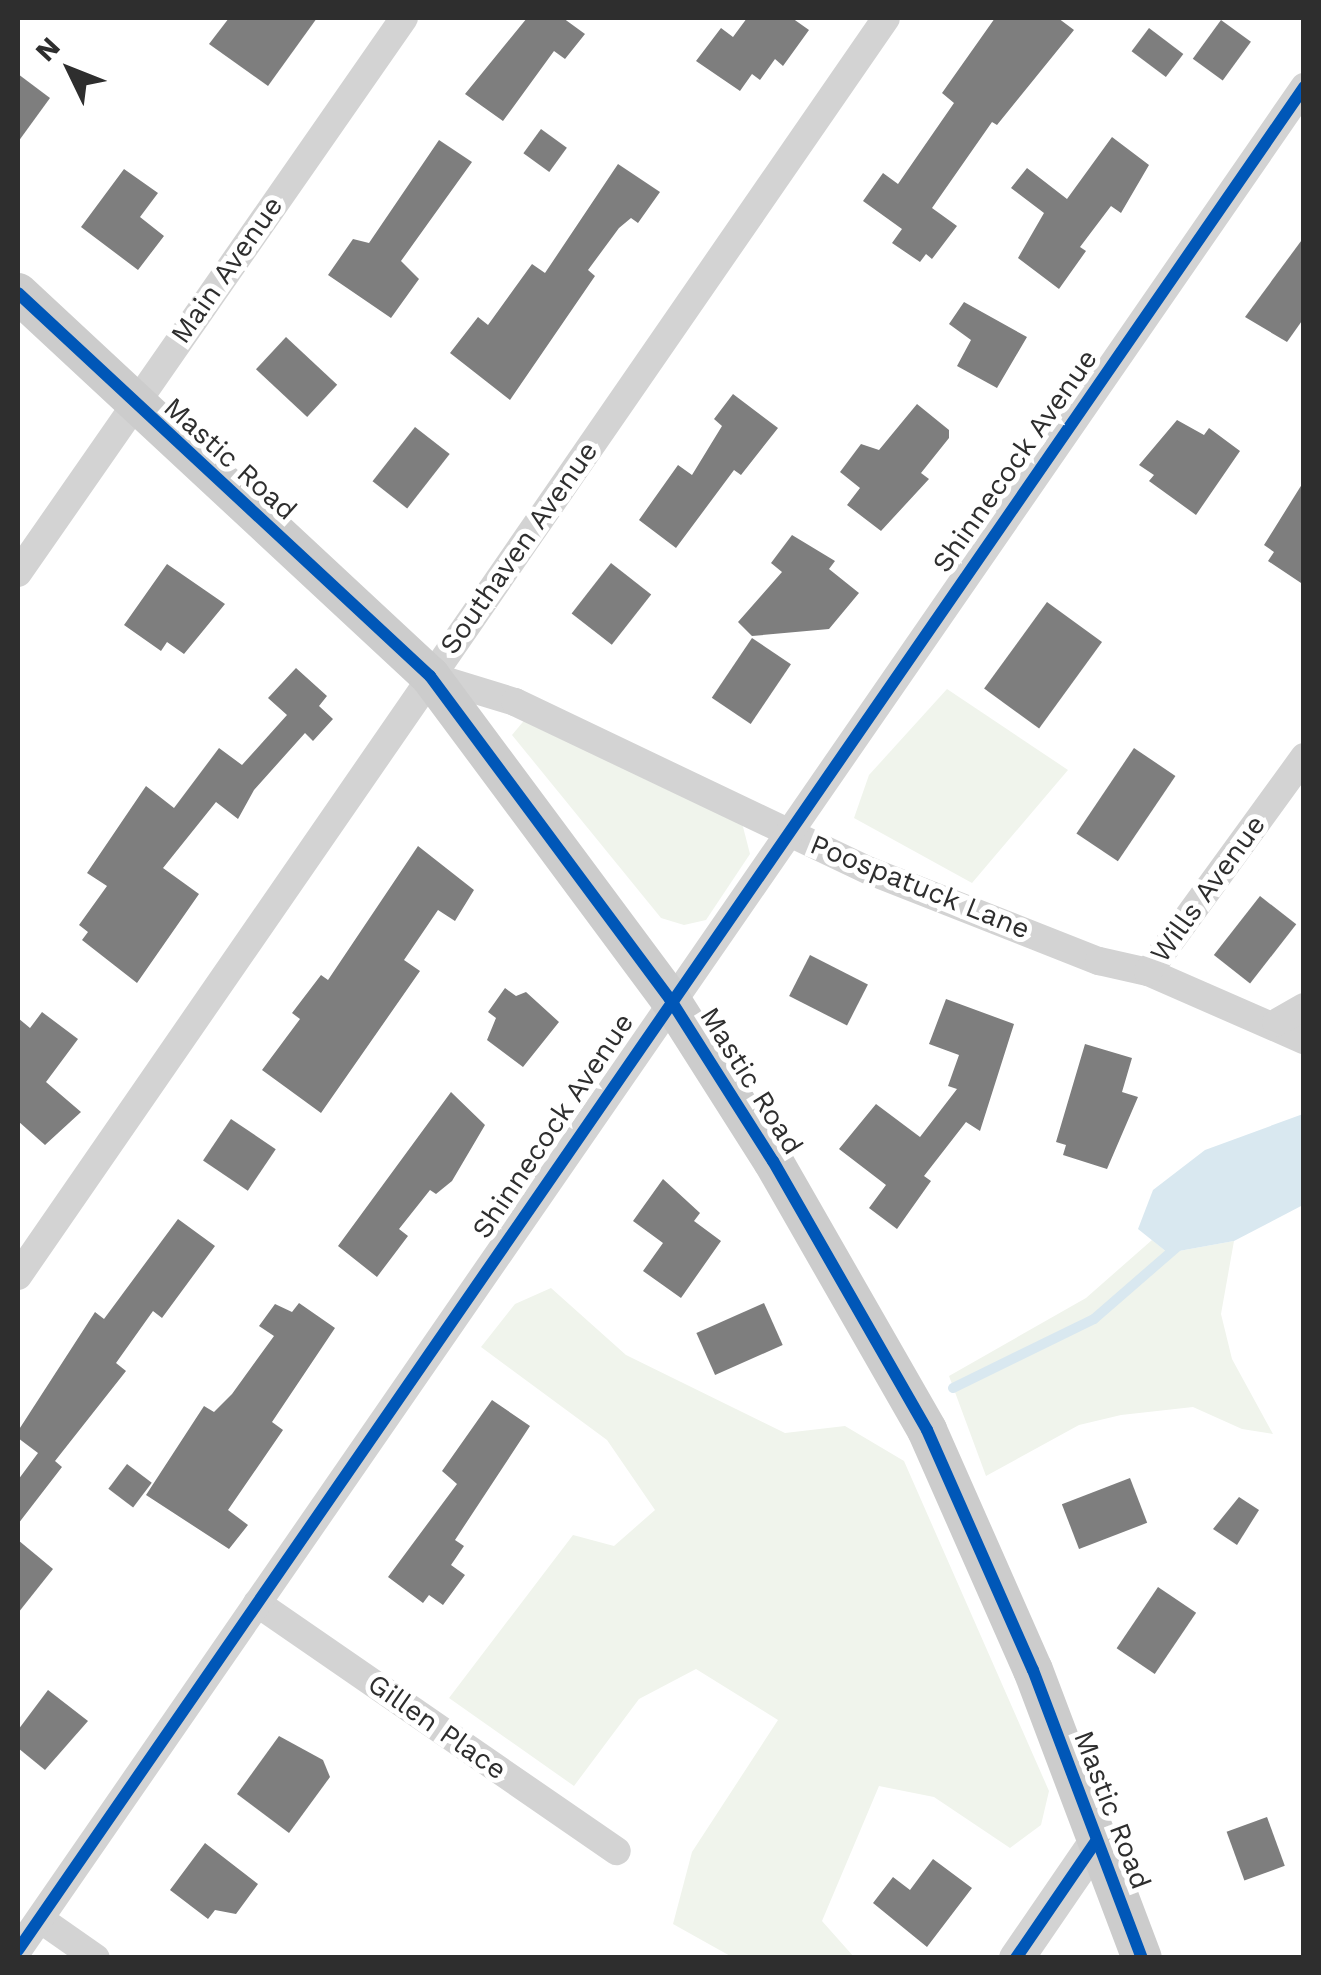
<!DOCTYPE html>
<html>
<head>
<meta charset="utf-8">
<style>
	body { margin:0 }
	#map { position:relative; width:1321px; height:1975px; overflow:hidden; background:#fff; font-family:"Work Sans",sans-serif }
	div>[style] { position:absolute }
	[style*='--x'] { left:calc(var(--x)*1px); top:calc(var(--y)*1px); width:calc(var(--w)*1px); rotate:calc(var(--a)*1deg) }
	.green>* { inset:0; background:#f0f4ec }
	.water>* { inset:0; background:#d9e8f0 }
	.stream>* { height:10px; margin:-5px; padding:0 5px; transform-origin:5px; border-radius:5px; background:#d9e8f0 }
	.building>* { inset:0; background:#7e7e7e; transform-origin:0 0 }
	.minor>* { height:28px; margin:-14px; padding:0 14px; transform-origin:14px; border-radius:14px; background:#d3d3d3 }
	.tertiary>* { height:35px; margin:-17.5px; padding:0 17.5px; transform-origin:17.5px; border-radius:17.5px; background:#d3d3d3 }
	.secondary>* { height:40px; margin:-20px; padding:0 20px; transform-origin:20px; border-radius:20px; background:#ccc }
	.cycleway>* { height:12px; margin:-6px; padding:0 6px; transform-origin:6px; border-radius:6px; background:#0057b8 }
	span { translate:-50% -50%; white-space:nowrap; text-align:center; line-height:1.15; -webkit-text-stroke:10px #fff; paint-order:stroke }
	.street-label { font-size:28px; color:#2e2e2e }
	.frame { position:absolute; inset:0; border:20px solid #2e2e2e; pointer-events:none }
	.north { position:absolute; left:20px; top:20px; width:100px; height:100px; -webkit-text-stroke:8px #fff; paint-order:stroke; rotate:313deg; font-size:28px; font-weight:700; line-height:40px; text-align:center; color:#2e2e2e }
	.north::after { content:''; display:block; margin:auto; width:35px; height:45px; background:#2e2e2e; clip-path:polygon(50% 0,100% 100%,50% 72%,0 100%) }
</style>
</head>
<body>
<div id="map">
	<div class="green">
		<div style="clip-path:polygon(947px 689px,1068px 770px,972px 883px,854px 818px,869px 775px)"></div>
		<div style="clip-path:polygon(527px 717px,742px 823px,750px 854px,706px 920px,684px 925px,661px 918px,512px 735px)"></div>
		<div style="clip-path:polygon(1152px 1240px,1168px 1253px,1234px 1241px,1221px 1314px,1232px 1359px,1273px 1434px,1242px 1429px,1193px 1407px,1121px 1415px,1079px 1425px,986px 1476px,949px 1376px,1086px 1298px)"></div>
		<div style="clip-path:polygon(551px 1288px,626px 1355px,785px 1433px,845px 1426px,904px 1461px,1049px 1791px,1041px 1825px,1010px 1848px,934px 1797px,879px 1786px,822px 1921px,854px 1957px,732px 1957px,673px 1924px,692px 1852px,778px 1720px,696px 1669px,639px 1699px,574px 1786px,449px 1698px,573px 1535px,614px 1546px,655px 1510px,607px 1440px,481px 1347px,515px 1304px)"></div>
	</div>
	<div class="water">
		<div style="clip-path:polygon(1303px 1114px,1303px 1205px,1234px 1241px,1168px 1253px,1138px 1229px,1153px 1190px,1205px 1150px)"></div>
	</div>
	<div class="stream">
		<div style="--x:953;--y:1388;--w:157;--a:-26.1"></div>
		<div style="--x:1094;--y:1319;--w:111;--a:-41"></div>
	</div>
	<div class="building">
		<div style="clip-path:polygon(229px 18px,317px 18px,268px 86px,209px 44px)"></div>
		<div style="clip-path:polygon(527px 18px,563px 18px,585px 34px,565px 59px,554px 51px,503px 121px,465px 94px)"></div>
		<div style="clip-path:polygon(747px 18px,792px 18px,809px 30px,783px 66px,775px 59px,760px 80px,752px 74px,740px 91px,696px 61px,721px 28px,733px 37px)"></div>
		<div style="clip-path:polygon(995px 18px,1058px 18px,1074px 30px,997px 125px,992px 122px,932px 208px,957px 226px,932px 259px,926px 254px,920px 262px,892px 243px,902px 229px,863px 201px,883px 173px,898px 184px,954px 103px,942px 93px)"></div>
		<div style="left:1221px;top:20px;width:37px;height:48px;rotate:36deg"></div>
		<div style="left:1149px;top:28px;width:43px;height:29px;rotate:37deg"></div>
		<div style="clip-path:polygon(18px 74px,50px 98px,18px 142px)"></div>
		<div style="left:541px;top:129px;width:32px;height:30px;rotate:36deg"></div>
		<div style="clip-path:polygon(1112px 137px,1149px 165px,1121px 213px,1111px 206px,1080px 247px,1086px 251px,1059px 289px,1018px 258px,1044px 213px,1011px 188px,1027px 168px,1067px 199px)"></div>
		<div style="clip-path:polygon(439px 140px,472px 162px,401px 261px,419px 279px,391px 318px,328px 275px,353px 239px,369px 243px)"></div>
		<div style="clip-path:polygon(618px 164px,660px 192px,638px 223px,631px 218px,619px 228px,588px 270px,595px 276px,510px 400px,450px 353px,478px 317px,488px 325px,532px 264px,545px 273px)"></div>
		<div style="clip-path:polygon(124px 169px,158px 193px,140px 217px,164px 236px,138px 270px,81px 227px)"></div>
		<div style="clip-path:polygon(1304px 237px,1304px 318px,1287px 342px,1245px 317px)"></div>
		<div style="clip-path:polygon(964px 302px,1027px 337px,997px 388px,957px 366px,971px 340px,949px 324px)"></div>
		<div style="left:286px;top:337px;width:70px;height:44px;rotate:43deg"></div>
		<div style="clip-path:polygon(733px 394px,778px 428px,741px 475px,734px 470px,676px 548px,639px 520px,678px 465px,692px 475px,722px 426px,714px 419px)"></div>
		<div style="clip-path:polygon(917px 404px,949px 430px,949px 438px,921px 473px,929px 479px,881px 531px,847px 505px,860px 488px,840px 472px,861px 444px,879px 450px)"></div>
		<div style="clip-path:polygon(1177px 420px,1204px 435px,1209px 428px,1240px 451px,1196px 515px,1149px 481px,1154px 475px,1139px 465px)"></div>
		<div style="left:415px;top:427px;width:44px;height:69px;rotate:38deg"></div>
		<div style="clip-path:polygon(1304px 481px,1304px 585px,1268px 561px,1274px 552px,1264px 545px)"></div>
		<div style="clip-path:polygon(792px 535px,835px 561px,829px 569px,859px 593px,829px 629px,752px 636px,738px 622px,782px 572px,771px 563px)"></div>
		<div style="left:611px;top:563px;width:51px;height:64px;rotate:38deg"></div>
		<div style="clip-path:polygon(167px 564px,225px 604px,184px 654px,167px 642px,161px 651px,124px 625px)"></div>
		<div style="left:1047px;top:602px;width:68px;height:107px;rotate:36deg"></div>
		<div style="left:752px;top:638px;width:47px;height:72px;rotate:34deg"></div>
		<div style="clip-path:polygon(296px 668px,327px 696px,319px 706px,333px 719px,313px 741px,305px 733px,254px 790px,238px 819px,216px 802px,163px 868px,199px 894px,137px 983px,82px 940px,88px 932px,79px 925px,107px 886px,87px 873px,146px 786px,174px 808px,219px 748px,242px 765px,287px 715px,268px 698px)"></div>
		<div style="left:1134px;top:748px;width:50px;height:103px;rotate:34deg"></div>
		<div style="clip-path:polygon(418px 846px,474px 890px,455px 921px,438px 910px,404px 960px,420px 971px,321px 1113px,262px 1070px,300px 1019px,292px 1013px,321px 975px,328px 980px)"></div>
		<div style="left:1260px;top:896px;width:46px;height:75px;rotate:38deg"></div>
		<div style="left:810px;top:955px;width:65px;height:46px;rotate:27deg"></div>
		<div style="clip-path:polygon(505px 988px,516px 996px,526px 992px,559px 1022px,523px 1067px,487px 1040px,496px 1018px,488px 1012px)"></div>
		<div style="clip-path:polygon(946px 999px,1014px 1024px,980px 1131px,966px 1122px,924px 1176px,931px 1181px,897px 1229px,869px 1208px,886px 1185px,839px 1149px,876px 1104px,920px 1137px,957px 1089px,948px 1086px,959px 1055px,929px 1044px)"></div>
		<div style="clip-path:polygon(42px 1012px,78px 1039px,46px 1082px,81px 1112px,45px 1145px,18px 1121px,18px 1018px,30px 1028px)"></div>
		<div style="clip-path:polygon(1085px 1044px,1132px 1058px,1122px 1092px,1138px 1097px,1107px 1169px,1063px 1155px,1066px 1145px,1056px 1142px)"></div>
		<div style="clip-path:polygon(451px 1092px,485px 1125px,452px 1181px,436px 1194px,430px 1190px,399px 1229px,408px 1236px,377px 1277px,338px 1246px)"></div>
		<div style="left:231px;top:1119px;width:54px;height:50px;rotate:34deg"></div>
		<div style="clip-path:polygon(663px 1179px,700px 1213px,694px 1221px,721px 1241px,681px 1298px,643px 1271px,663px 1243px,633px 1221px)"></div>
		<div style="clip-path:polygon(178px 1219px,215px 1246px,162px 1318px,153px 1311px,116px 1363px,126px 1371px,55px 1461px,62px 1467px,18px 1524px,18px 1480px,38px 1453px,18px 1438px,18px 1431px,95px 1312px,104px 1319px)"></div>
		<div style="clip-path:polygon(299px 1303px,335px 1328px,272px 1422px,283px 1430px,228px 1510px,248px 1525px,229px 1549px,146px 1495px,204px 1406px,214px 1412px,232px 1394px,274px 1336px,259px 1326px,275px 1304px,292px 1312px)"></div>
		<div style="left:764px;top:1303px;width:46px;height:74px;rotate:66deg"></div>
		<div style="clip-path:polygon(492px 1400px,530px 1426px,455px 1540px,464px 1546px,451px 1565px,465px 1575px,443px 1605px,429px 1595px,423px 1603px,388px 1577px,457px 1484px,442px 1471px)"></div>
		<div style="left:127px;top:1464px;width:31px;height:31px;rotate:37deg"></div>
		<div style="left:1130px;top:1478px;width:48px;height:73px;rotate:69deg"></div>
		<div style="clip-path:polygon(1239px 1497px,1259px 1510px,1237px 1545px,1213px 1529px)"></div>
		<div style="clip-path:polygon(18px 1540px,53px 1569px,18px 1613px)"></div>
		<div style="left:1158px;top:1587px;width:46px;height:74px;rotate:34deg"></div>
		<div style="clip-path:polygon(48px 1690px,88px 1721px,45px 1770px,18px 1748px,18px 1730px)"></div>
		<div style="clip-path:polygon(279px 1736px,323px 1760px,330px 1777px,289px 1833px,237px 1794px)"></div>
		<div style="left:1267px;top:1817px;width:52px;height:43px;rotate:70deg"></div>
		<div style="clip-path:polygon(205px 1843px,258px 1884px,236px 1914px,215px 1910px,208px 1919px,170px 1890px)"></div>
		<div style="clip-path:polygon(933px 1859px,972px 1888px,927px 1947px,873px 1903px,893px 1877px,910px 1890px)"></div>
	</div>
	<div class="minor">
		<div style="--x:18;--y:573;--w:676;--a:-55.18"></div>
		<div style="--x:430;--y:676;--w:89;--a:17"></div>
		<div style="--x:515;--y:702;--w:393;--a:25.5"></div>
		<div style="--x:870;--y:871;--w:246;--a:21.5"></div>
		<div style="--x:1099;--y:961;--w:50;--a:12.7"></div>
		<div style="--x:1148;--y:972;--w:170;--a:23.6"></div>
		<div style="--x:1148;--y:972;--w:266;--a:-54"></div>
		<div style="--x:1276;--y:1023;--w:32;--a:-30"></div>
		<div style="--x:18;--y:1276;--w:1528;--a:-55.39"></div>
		<div style="--x:257;--y:1603;--w:437;--a:34.6"></div>
		<div style="--x:40;--y:1919;--w:68;--a:34.9"></div>
		<div style="--x:18;--y:1950;--w:2264;--a:-55.38"></div>
	</div>
	<div class="tertiary">
		<div style="--x:1016;--y:1958;--w:142;--a:-55.6"></div>
	</div>
	<div class="secondary">
		<div style="--x:18;--y:293;--w:563;--a:42.91"></div>
		<div style="--x:430;--y:676;--w:402;--a:53.4"></div>
		<div style="--x:670;--y:999;--w:192;--a:57.6"></div>
		<div style="--x:773;--y:1161;--w:310;--a:60.2"></div>
		<div style="--x:927;--y:1430;--w:262;--a:66.2"></div>
		<div style="--x:1033;--y:1670;--w:308;--a:69.3"></div>
	</div>
	<div class="cycleway">
		<div style="--x:18;--y:293;--w:563;--a:42.91"></div>
		<div style="--x:430;--y:676;--w:402;--a:53.4"></div>
		<div style="--x:670;--y:999;--w:192;--a:57.6"></div>
		<div style="--x:773;--y:1161;--w:310;--a:60.2"></div>
		<div style="--x:927;--y:1430;--w:262;--a:66.2"></div>
		<div style="--x:1033;--y:1670;--w:308;--a:69.3"></div>
		<div style="--x:18;--y:1950;--w:2264;--a:-55.38"></div>
		<div style="--x:1016;--y:1958;--w:142;--a:-55.6"></div>
	</div>
	<div class="street-label">
		<span style="left:227px;top:270px;rotate:-55deg">Main Avenue</span>
		<span style="left:230px;top:459px;rotate:42deg">Mastic Road</span>
		<span style="left:1015px;top:461px;rotate:-55deg">Shinnecock Avenue</span>
		<span style="left:519px;top:548px;rotate:-55deg">Southaven Avenue</span>
		<span style="left:920px;top:887px;rotate:22deg">Poospatuck Lane</span>
		<span style="left:1208px;top:889px;rotate:-54deg">Wills Avenue</span>
		<span style="left:751px;top:1081px;rotate:58deg">Mastic Road</span>
		<span style="left:553px;top:1126px;rotate:-56deg">Shinnecock Avenue</span>
		<span style="left:437px;top:1727px;rotate:35deg">Gillen Place</span>
		<span style="left:1112px;top:1810px;rotate:69deg">Mastic Road</span>
	</div>
	<div class="frame"></div>
	<div class="north">N</div>
</div>
</body>
</html>
